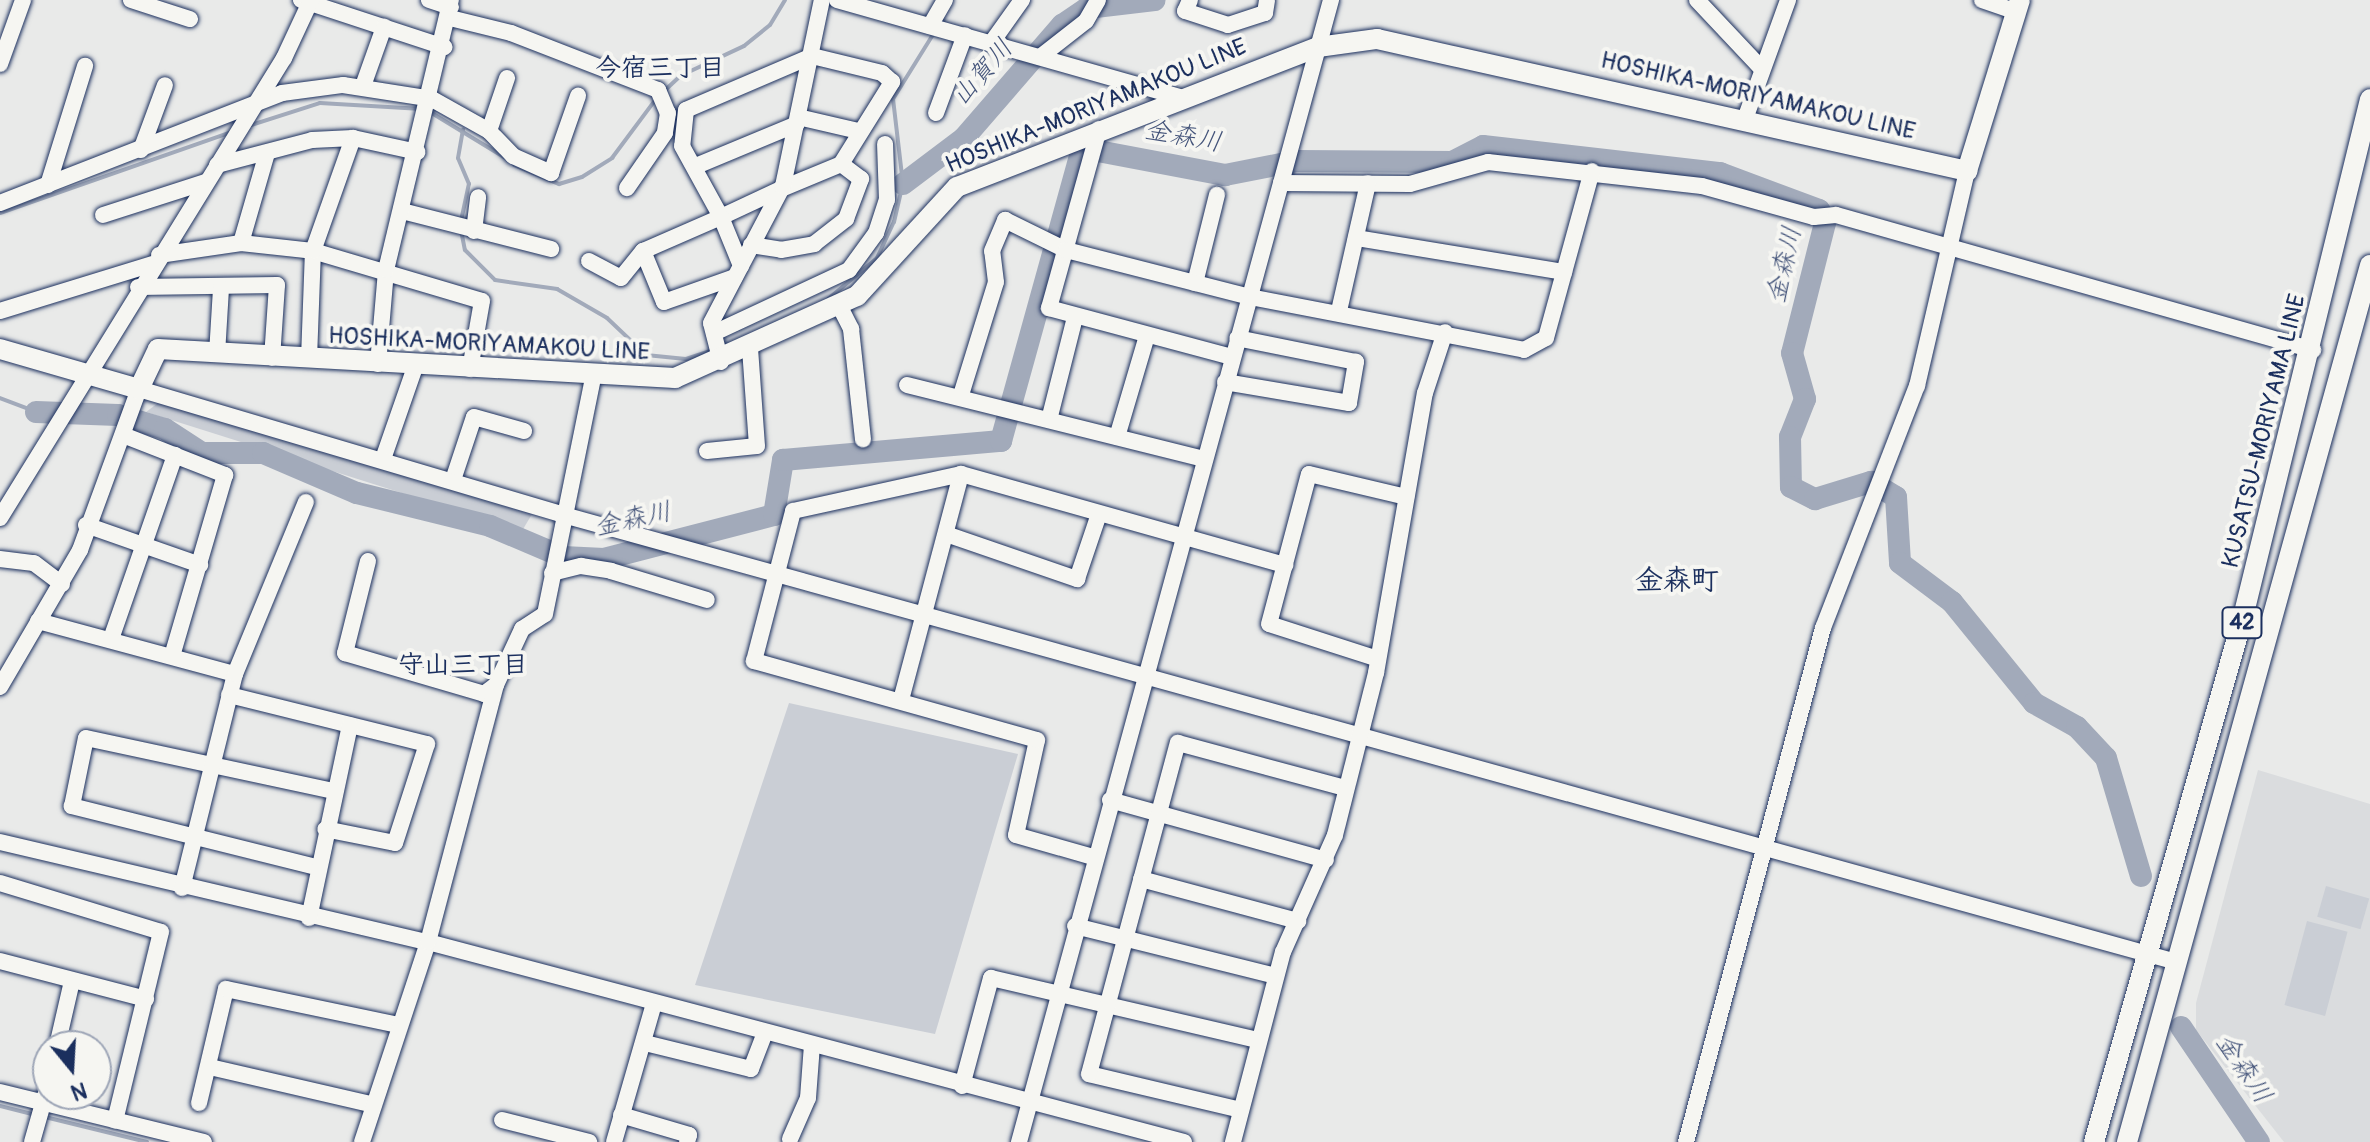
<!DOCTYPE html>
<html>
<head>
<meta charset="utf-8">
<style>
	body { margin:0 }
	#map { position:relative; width:2370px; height:1142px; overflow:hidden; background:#e9eae9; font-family:Pangolin,"Klee One",sans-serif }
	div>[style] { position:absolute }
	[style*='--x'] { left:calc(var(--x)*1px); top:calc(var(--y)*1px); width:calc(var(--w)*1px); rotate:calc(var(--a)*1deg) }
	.built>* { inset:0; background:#dadcde }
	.green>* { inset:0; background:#caced5; transform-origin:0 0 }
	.stream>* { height:4px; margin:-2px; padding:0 2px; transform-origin:2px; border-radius:2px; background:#a2aaba }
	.river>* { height:22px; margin:-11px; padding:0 11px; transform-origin:11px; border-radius:11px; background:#a2aaba }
	.roads { filter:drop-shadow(0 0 2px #1b2f5e) drop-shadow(0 0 2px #1b2f5e) }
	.minor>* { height:16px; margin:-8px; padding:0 8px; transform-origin:8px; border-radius:8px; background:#f6f6f2 }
	.major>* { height:20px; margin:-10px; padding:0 10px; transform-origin:10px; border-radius:10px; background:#f6f6f2 }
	span { translate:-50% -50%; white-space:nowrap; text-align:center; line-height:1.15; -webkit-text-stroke:8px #f6f6f2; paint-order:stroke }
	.shield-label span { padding:2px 6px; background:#f6f6f2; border:2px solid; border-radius:6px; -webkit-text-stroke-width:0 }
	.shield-label { font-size:22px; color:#1b2f5e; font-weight:700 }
	.street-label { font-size:24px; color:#1b2f5e }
	.neighbourhood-label { font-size:26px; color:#1b2f5e; font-weight:700 }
	.water-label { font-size:26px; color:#44547a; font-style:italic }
	.quarter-label { font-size:28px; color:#1b2f5e; font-weight:700 }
	.north { position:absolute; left:32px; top:1030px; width:80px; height:80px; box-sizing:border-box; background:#f6f6f2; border:2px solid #9ea6b7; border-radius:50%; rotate:162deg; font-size:22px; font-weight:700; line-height:32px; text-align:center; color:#1b2f5e }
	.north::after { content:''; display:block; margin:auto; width:28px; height:36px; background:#1b2f5e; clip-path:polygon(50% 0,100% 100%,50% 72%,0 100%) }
</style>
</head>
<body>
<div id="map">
	<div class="built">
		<div style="clip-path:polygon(2258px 770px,2370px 804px,2370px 1142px,2284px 1142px,2196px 1030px,2196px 1003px)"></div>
	</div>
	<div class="green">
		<div style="clip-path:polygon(158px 403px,532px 514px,522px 531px,146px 412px)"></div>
		<div style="clip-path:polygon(789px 703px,1018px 754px,935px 1034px,695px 985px)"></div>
		<div style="left:2326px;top:886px;width:45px;height:32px;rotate:16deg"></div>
		<div style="left:2307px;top:921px;width:42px;height:87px;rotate:15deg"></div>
	</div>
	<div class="stream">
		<div style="--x:662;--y:93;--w:25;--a:-43"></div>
		<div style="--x:680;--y:76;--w:71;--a:-25.1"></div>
		<div style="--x:744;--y:46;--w:33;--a:-39"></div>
		<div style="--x:770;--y:25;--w:29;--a:-59"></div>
		<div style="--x:430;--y:112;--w:87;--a:31.3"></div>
		<div style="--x:251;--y:125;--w:72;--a:-17.7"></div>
		<div style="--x:320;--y:103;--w:102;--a:3.4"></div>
		<div style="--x:514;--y:165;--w:49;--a:22.9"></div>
		<div style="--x:559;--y:184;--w:24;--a:-17"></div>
		<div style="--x:582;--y:177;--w:36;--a:-32"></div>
		<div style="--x:612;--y:158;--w:74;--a:-53.3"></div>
		<div style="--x:0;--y:213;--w:245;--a:-19.3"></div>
		<div style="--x:461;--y:221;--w:38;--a:-78"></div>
		<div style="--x:469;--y:184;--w:28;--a:-113"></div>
		<div style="--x:458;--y:158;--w:29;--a:-80"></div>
		<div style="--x:461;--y:230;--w:20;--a:79"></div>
		<div style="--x:465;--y:250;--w:42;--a:45"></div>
		<div style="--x:495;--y:280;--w:63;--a:8.3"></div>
		<div style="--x:557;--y:289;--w:58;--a:30.1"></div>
		<div style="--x:607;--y:318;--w:54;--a:43.5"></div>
		<div style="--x:646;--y:355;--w:40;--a:5.7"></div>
		<div style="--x:686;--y:359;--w:25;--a:-18"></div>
		<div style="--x:828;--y:299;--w:64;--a:-39.9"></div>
		<div style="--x:877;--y:258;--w:40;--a:-65"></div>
		<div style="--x:894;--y:222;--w:39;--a:-77"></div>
		<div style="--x:903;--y:184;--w:86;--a:-96.7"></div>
		<div style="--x:893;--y:99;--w:78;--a:-58.2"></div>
		<div style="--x:0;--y:398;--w:39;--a:21"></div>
		<div style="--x:0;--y:1106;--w:38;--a:14"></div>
		<div style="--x:45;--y:1117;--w:105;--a:13.8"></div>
	</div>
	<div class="river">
		<div style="--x:903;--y:184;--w:76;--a:-37"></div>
		<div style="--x:964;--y:138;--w:150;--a:-49.1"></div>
		<div style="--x:1062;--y:25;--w:30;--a:-34"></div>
		<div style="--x:1087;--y:8;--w:68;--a:-6.7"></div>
		<div style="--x:36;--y:412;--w:82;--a:2.1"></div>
		<div style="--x:118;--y:415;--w:49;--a:16.6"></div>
		<div style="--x:165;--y:429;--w:44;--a:33"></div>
		<div style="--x:202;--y:453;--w:61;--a:0"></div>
		<div style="--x:263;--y:453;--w:102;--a:23.1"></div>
		<div style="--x:357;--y:493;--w:137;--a:13.9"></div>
		<div style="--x:490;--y:526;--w:79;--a:23"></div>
		<div style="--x:563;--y:557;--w:41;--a:2.8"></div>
		<div style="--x:604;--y:559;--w:176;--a:-14.5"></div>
		<div style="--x:774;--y:515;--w:56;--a:-80.7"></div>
		<div style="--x:783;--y:460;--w:219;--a:-5"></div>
		<div style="--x:1001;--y:441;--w:304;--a:-74.5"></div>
		<div style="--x:1082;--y:148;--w:146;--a:10.7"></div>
		<div style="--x:1225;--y:175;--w:72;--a:-11.2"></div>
		<div style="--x:1296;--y:161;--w:156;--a:0.4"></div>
		<div style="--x:1452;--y:162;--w:35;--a:-27"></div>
		<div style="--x:1483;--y:146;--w:239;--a:6.5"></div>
		<div style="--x:1720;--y:173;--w:106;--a:20.5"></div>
		<div style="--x:1819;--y:210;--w:14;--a:65"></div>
		<div style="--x:1825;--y:223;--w:134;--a:104.2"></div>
		<div style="--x:1792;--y:353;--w:48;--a:74.2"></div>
		<div style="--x:1805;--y:399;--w:41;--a:111.5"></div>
		<div style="--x:1790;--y:437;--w:50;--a:88.9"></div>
		<div style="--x:1791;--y:487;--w:27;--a:27"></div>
		<div style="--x:1815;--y:499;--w:59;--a:-16.9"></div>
		<div style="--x:1871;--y:482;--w:29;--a:31"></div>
		<div style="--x:1896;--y:497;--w:66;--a:86.5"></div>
		<div style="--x:1900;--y:563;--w:65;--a:36.9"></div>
		<div style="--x:1952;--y:602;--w:130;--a:50.9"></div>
		<div style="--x:2034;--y:703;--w:49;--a:29.2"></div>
		<div style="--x:2077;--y:727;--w:42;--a:46.9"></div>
		<div style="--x:2106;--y:758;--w:123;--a:73.5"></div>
		<div style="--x:2181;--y:1027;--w:139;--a:55.9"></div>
	</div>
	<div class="roads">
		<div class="minor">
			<div style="--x:131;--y:0;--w:62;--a:17.9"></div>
			<div style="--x:301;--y:0;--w:151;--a:18.2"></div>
			<div style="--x:429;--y:0;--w:23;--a:18"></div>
			<div style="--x:837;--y:0;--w:356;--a:15.8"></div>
			<div style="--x:1190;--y:0;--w:12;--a:114"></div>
			<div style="--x:1185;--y:11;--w:45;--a:18"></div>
			<div style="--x:1228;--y:25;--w:39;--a:-18"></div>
			<div style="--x:1265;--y:13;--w:13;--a:-81"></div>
			<div style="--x:1697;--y:0;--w:93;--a:46.7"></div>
			<div style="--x:1982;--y:0;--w:37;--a:19"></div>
			<div style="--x:450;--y:18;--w:63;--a:13.8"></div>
			<div style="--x:511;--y:33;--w:158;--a:21.2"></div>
			<div style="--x:658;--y:90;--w:25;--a:67"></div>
			<div style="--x:668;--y:113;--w:20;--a:99"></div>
			<div style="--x:665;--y:133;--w:67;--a:124.6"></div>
			<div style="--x:930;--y:26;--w:30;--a:-60"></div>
			<div style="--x:992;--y:42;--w:52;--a:-54.5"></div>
			<div style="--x:1040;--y:57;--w:58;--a:-38"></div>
			<div style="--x:1086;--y:21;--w:24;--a:-60"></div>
			<div style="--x:0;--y:64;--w:68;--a:-70.2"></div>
			<div style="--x:363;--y:86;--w:63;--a:-70.4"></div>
			<div style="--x:936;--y:113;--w:83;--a:-69.6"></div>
			<div style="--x:798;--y:117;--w:62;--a:13.1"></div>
			<div style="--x:1745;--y:119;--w:127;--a:-70.1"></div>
			<div style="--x:1099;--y:129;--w:186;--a:105.6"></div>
			<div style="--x:1049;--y:308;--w:189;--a:15"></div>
			<div style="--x:489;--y:131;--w:56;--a:-71.2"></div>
			<div style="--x:141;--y:150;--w:69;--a:-69.7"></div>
			<div style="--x:217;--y:165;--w:98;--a:-14.7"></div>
			<div style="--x:312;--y:140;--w:41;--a:-2.8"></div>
			<div style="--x:353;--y:138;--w:66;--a:12.2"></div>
			<div style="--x:696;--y:166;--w:109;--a:-22.6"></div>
			<div style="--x:1281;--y:183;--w:129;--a:0.4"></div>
			<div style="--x:1410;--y:184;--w:81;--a:-15.8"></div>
			<div style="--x:1488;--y:162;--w:215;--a:6.4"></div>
			<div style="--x:1702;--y:186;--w:116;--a:15.5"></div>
			<div style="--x:1814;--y:217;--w:22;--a:-5"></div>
			<div style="--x:1836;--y:215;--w:496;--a:15.8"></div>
			<div style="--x:48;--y:185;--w:125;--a:-72.7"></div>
			<div style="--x:0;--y:203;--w:303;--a:-21.3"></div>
			<div style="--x:282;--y:93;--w:62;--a:-7.5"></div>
			<div style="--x:343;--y:85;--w:90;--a:8.9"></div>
			<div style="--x:432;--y:99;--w:65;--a:29.3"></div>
			<div style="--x:489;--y:131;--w:35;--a:46"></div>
			<div style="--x:513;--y:156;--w:42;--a:24.1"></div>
			<div style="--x:551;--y:173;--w:82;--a:-70.7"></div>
			<div style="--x:402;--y:211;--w:154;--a:14.3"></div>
			<div style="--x:103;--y:215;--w:108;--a:-17.8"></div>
			<div style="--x:474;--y:231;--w:34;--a:-83"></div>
			<div style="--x:1356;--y:238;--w:211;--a:9.3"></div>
			<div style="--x:241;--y:243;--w:94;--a:-73.9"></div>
			<div style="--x:751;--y:245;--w:30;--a:9"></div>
			<div style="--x:781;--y:250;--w:34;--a:-10"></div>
			<div style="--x:814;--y:244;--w:41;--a:-38"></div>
			<div style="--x:846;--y:219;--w:43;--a:-69.4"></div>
			<div style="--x:861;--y:179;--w:25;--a:-143"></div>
			<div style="--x:643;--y:251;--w:55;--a:67.6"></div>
			<div style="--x:664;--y:302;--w:75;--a:-19.4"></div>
			<div style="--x:159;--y:255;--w:83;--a:-8.3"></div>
			<div style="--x:241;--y:243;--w:72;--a:6.3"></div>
			<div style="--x:313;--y:251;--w:176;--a:16.5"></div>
			<div style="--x:482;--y:301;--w:69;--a:100"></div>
			<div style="--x:589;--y:261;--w:36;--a:28"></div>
			<div style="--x:621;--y:278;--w:35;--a:-51"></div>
			<div style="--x:643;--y:251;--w:85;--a:-23.6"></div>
			<div style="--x:721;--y:217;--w:66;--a:-25"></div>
			<div style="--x:781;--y:189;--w:65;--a:-22.6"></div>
			<div style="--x:841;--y:164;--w:97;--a:-58.1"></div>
			<div style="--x:892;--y:82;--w:13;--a:-138"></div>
			<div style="--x:882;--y:73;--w:72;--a:-166.3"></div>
			<div style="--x:812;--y:56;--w:137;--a:156.8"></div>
			<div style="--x:686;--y:110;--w:36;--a:96"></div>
			<div style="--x:682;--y:146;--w:81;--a:61.2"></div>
			<div style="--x:721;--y:217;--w:53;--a:67.8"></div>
			<div style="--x:1195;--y:283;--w:91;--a:-76"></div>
			<div style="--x:138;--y:287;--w:139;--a:-0.8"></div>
			<div style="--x:277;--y:285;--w:73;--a:93.9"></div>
			<div style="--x:840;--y:307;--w:25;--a:63"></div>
			<div style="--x:851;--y:329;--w:111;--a:83.8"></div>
			<div style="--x:0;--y:311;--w:160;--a:-17.1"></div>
			<div style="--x:1339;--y:311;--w:131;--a:-77.2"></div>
			<div style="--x:714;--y:333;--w:149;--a:-25"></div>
			<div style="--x:849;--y:270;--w:46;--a:-53.9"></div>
			<div style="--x:876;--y:233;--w:35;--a:-72"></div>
			<div style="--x:887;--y:200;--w:56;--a:-92"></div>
			<div style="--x:217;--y:354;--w:66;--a:-86.5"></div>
			<div style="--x:309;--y:359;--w:108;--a:-87.9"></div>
			<div style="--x:313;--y:251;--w:120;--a:-70.5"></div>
			<div style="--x:721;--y:362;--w:40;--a:-104.4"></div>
			<div style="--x:711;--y:323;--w:155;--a:-62.3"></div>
			<div style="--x:783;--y:186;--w:190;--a:-78.2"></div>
			<div style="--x:378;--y:364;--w:94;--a:-85.1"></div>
			<div style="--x:386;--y:270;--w:278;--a:-76.5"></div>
			<div style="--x:1225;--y:382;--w:126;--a:9.6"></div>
			<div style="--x:1349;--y:403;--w:42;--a:-80.3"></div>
			<div style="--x:1356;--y:362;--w:121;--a:-168.6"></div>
			<div style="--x:907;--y:385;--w:306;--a:14"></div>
			<div style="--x:961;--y:395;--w:118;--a:-72.8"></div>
			<div style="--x:996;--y:282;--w:31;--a:-97"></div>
			<div style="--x:992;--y:251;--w:34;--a:-67"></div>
			<div style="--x:1005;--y:220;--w:68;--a:26.2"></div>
			<div style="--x:1066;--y:250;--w:190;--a:14.3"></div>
			<div style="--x:1250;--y:297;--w:279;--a:10.9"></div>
			<div style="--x:1524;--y:350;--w:25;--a:-29"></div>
			<div style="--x:1546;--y:338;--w:173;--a:-74.6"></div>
			<div style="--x:1049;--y:420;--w:106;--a:-75.8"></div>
			<div style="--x:123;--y:435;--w:110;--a:21.4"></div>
			<div style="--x:225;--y:475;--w:185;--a:106.3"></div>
			<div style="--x:1117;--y:437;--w:105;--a:-73.5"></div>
			<div style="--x:707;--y:451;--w:50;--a:-5.7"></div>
			<div style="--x:757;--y:446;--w:97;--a:-94.1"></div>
			<div style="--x:383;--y:459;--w:97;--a:-70.8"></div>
			<div style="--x:453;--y:480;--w:66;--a:-71.6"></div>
			<div style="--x:474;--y:417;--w:52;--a:15.6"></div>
			<div style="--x:0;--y:518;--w:541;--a:-58.31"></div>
			<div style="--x:284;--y:58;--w:64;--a:-65"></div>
			<div style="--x:86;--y:525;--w:121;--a:19.3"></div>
			<div style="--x:946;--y:534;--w:139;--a:19"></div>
			<div style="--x:1077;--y:579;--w:65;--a:-71.3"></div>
			<div style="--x:0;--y:559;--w:34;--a:7"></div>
			<div style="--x:34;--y:563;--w:35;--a:37"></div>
			<div style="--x:368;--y:561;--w:95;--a:104"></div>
			<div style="--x:345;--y:653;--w:145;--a:16.4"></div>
			<div style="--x:484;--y:694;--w:15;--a:-37"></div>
			<div style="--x:552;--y:573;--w:30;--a:-14"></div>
			<div style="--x:581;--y:566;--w:30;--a:9"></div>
			<div style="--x:611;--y:571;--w:100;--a:16.8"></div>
			<div style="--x:38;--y:621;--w:204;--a:15.1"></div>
			<div style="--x:111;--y:639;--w:195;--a:-70.8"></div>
			<div style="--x:1378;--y:659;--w:114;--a:-162.2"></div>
			<div style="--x:1269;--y:624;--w:155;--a:-75.1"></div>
			<div style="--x:1309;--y:474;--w:100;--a:13.3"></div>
			<div style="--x:0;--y:687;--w:159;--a:-59.7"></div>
			<div style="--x:80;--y:550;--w:171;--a:-69.9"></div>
			<div style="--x:139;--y:389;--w:439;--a:16.5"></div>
			<div style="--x:560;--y:514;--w:1678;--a:15.49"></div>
			<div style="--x:229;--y:695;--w:204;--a:13.9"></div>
			<div style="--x:427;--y:744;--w:104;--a:107.9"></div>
			<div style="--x:395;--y:843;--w:71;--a:-168.7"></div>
			<div style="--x:901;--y:700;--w:234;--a:-75.1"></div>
			<div style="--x:1110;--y:800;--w:224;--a:15.5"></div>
			<div style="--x:0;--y:842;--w:440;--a:13.2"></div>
			<div style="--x:428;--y:942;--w:782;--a:14.82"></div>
			<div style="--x:1093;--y:857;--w:80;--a:-164.1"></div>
			<div style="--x:1016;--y:835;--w:97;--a:-77.5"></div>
			<div style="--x:1037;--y:740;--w:294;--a:-164.4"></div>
			<div style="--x:754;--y:661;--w:155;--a:-75.4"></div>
			<div style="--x:793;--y:511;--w:172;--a:-12.4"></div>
			<div style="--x:961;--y:474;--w:337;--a:15.7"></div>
			<div style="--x:316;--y:867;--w:252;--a:-166"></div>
			<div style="--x:72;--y:806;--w:69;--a:-78.4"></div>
			<div style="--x:86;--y:738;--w:253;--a:12.1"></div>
			<div style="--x:1141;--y:879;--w:163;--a:15"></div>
			<div style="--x:0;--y:883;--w:168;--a:16.9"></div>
			<div style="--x:161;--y:932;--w:194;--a:103.7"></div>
			<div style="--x:182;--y:888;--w:220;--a:-76.1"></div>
			<div style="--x:235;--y:674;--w:186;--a:-67.6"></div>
			<div style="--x:309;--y:918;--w:197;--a:-78"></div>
			<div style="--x:1075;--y:926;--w:207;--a:14"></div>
			<div style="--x:0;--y:961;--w:151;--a:14.6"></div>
			<div style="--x:645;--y:1043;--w:109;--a:13.8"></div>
			<div style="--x:751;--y:1069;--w:39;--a:-69"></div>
			<div style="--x:57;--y:1046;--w:67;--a:-77"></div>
			<div style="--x:210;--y:1067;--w:168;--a:13"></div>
			<div style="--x:962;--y:1086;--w:112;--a:-75"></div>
			<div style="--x:991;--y:978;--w:273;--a:13.1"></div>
			<div style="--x:0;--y:1092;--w:210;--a:13.8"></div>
			<div style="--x:199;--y:1103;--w:117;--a:-76.7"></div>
			<div style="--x:226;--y:989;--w:176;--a:11.8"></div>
			<div style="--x:1241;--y:1110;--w:156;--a:-166.7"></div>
			<div style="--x:1089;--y:1074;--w:343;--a:-75"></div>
			<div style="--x:1178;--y:743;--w:173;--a:15.1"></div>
			<div style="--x:621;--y:1115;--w:71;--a:16.4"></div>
			<div style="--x:689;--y:1135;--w:7;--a:106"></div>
			<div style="--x:502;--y:1120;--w:90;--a:14.2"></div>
			<div style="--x:790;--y:1139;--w:45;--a:-66.3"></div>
			<div style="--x:808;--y:1098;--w:53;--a:-85.7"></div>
			<div style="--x:32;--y:1142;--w:58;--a:-74.1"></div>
			<div style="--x:362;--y:1142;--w:211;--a:-71.7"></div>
			<div style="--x:428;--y:942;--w:266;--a:-75.2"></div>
			<div style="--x:496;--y:685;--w:62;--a:-65.1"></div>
			<div style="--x:522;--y:629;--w:27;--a:-33"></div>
			<div style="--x:545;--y:614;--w:240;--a:-78.5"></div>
			<div style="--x:614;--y:1142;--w:145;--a:-73.9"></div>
			<div style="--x:1019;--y:1142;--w:1184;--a:-74.72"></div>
			<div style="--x:1233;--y:1142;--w:196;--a:-75.3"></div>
			<div style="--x:1283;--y:952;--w:128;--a:-66"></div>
			<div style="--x:1335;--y:835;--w:167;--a:-75.8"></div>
			<div style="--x:1376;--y:673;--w:284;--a:-80.1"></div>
			<div style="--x:1425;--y:393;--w:64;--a:-71.8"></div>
			<div style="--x:1686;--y:1142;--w:532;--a:-75.08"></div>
			<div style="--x:1823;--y:628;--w:260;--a:-68.8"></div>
			<div style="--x:1917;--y:386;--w:221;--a:-76.9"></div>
		</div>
		<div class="major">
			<div style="--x:0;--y:349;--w:145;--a:16.1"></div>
			<div style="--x:139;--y:389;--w:44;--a:-64.6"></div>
			<div style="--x:158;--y:349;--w:518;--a:3.21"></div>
			<div style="--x:675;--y:378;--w:200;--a:-24.3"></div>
			<div style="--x:857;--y:296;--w:148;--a:-47.5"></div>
			<div style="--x:957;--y:187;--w:387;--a:-21.2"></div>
			<div style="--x:1318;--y:47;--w:60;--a:-7.7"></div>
			<div style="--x:1377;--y:39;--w:605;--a:12.61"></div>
			<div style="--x:1967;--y:171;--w:179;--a:-72.8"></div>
			<div style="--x:2094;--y:1142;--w:546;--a:-74.16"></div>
			<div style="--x:2243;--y:617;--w:533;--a:-76.22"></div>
			<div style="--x:2127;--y:1142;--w:910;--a:-74.51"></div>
		</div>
	</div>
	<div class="shield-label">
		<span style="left:2242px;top:623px">42</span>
	</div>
	<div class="street-label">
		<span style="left:1758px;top:96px;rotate:13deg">HOSHIKA-MORIYAMAKOU LINE</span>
		<span style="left:1096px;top:106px;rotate:-22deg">HOSHIKA-MORIYAMAKOU LINE</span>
		<span style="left:489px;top:344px;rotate:3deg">HOSHIKA-MORIYAMAKOU LINE</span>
		<span style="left:2264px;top:431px;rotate:-76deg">KUSATSU-MORIYAMA LINE</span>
	</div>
	<div class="neighbourhood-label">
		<span style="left:660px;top:69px">今宿三丁目</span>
		<span style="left:463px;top:666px">守山三丁目</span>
	</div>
	<div class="water-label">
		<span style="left:983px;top:73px;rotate:-49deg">山賀川</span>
		<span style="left:1183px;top:137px;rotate:10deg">金森川</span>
		<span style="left:1785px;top:265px;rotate:-77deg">金森川</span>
		<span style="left:633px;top:520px;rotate:-12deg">金森川</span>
		<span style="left:2243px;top:1069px;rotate:56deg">金森川</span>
	</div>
	<div class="quarter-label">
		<span style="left:1677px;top:581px">金森町</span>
	</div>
	<div class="north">N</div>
</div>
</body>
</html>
